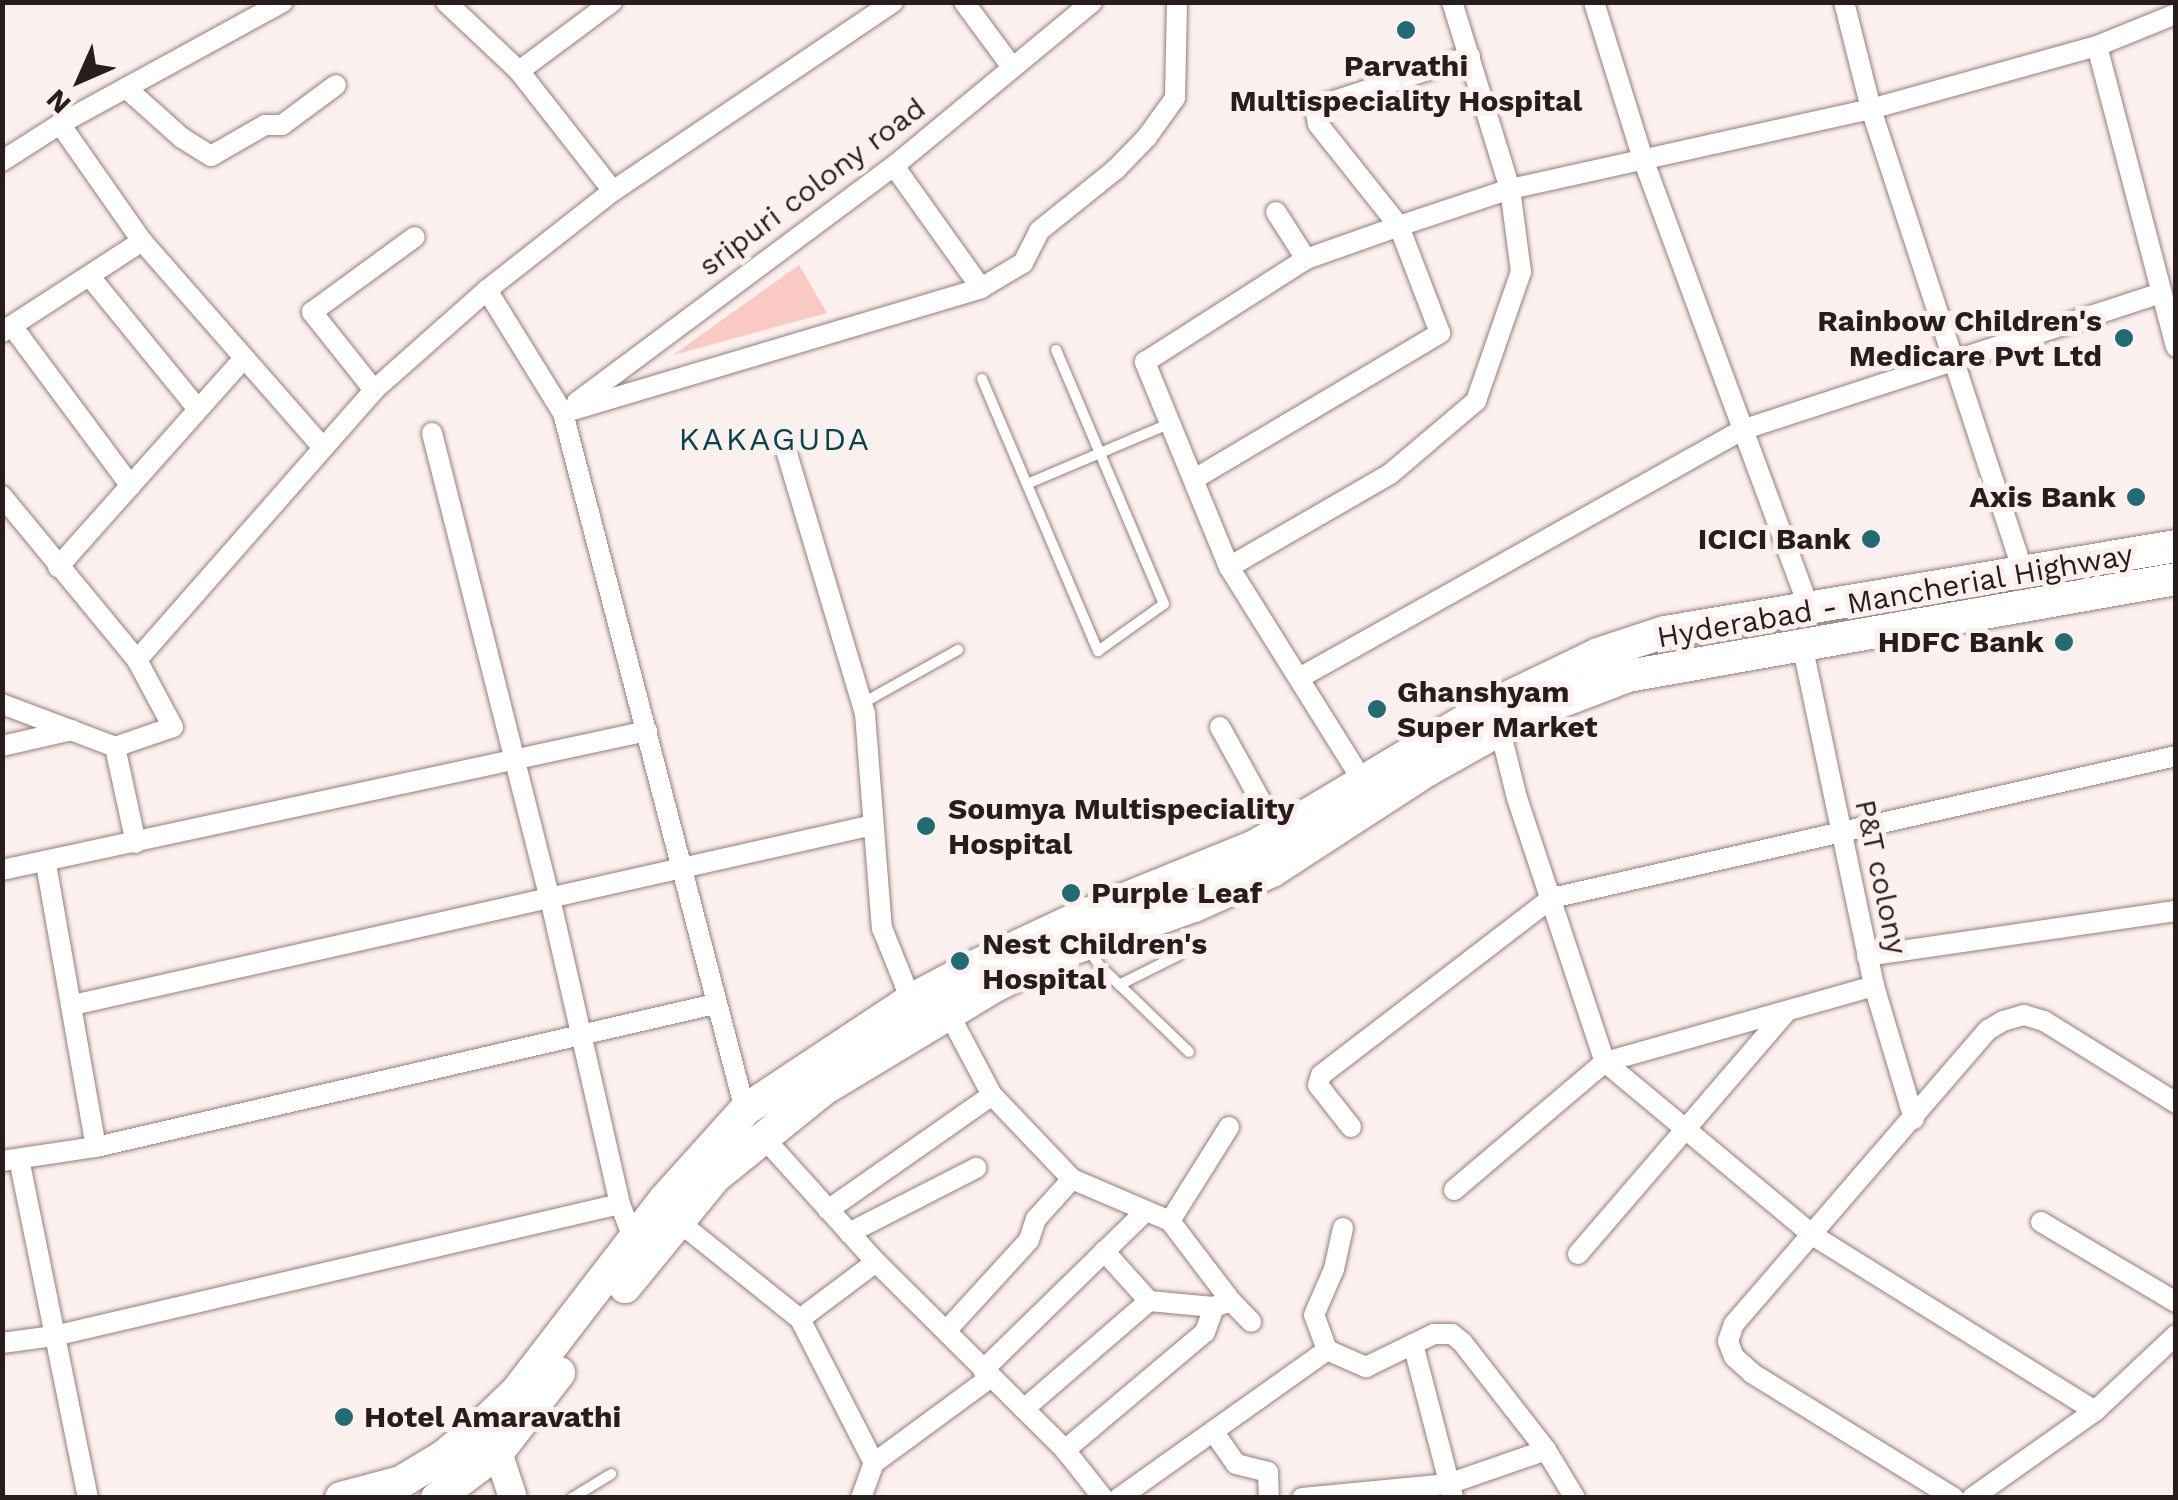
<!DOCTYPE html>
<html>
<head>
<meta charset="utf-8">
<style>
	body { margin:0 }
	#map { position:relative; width:2178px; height:1500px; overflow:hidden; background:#fcf1ef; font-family:"Work Sans",sans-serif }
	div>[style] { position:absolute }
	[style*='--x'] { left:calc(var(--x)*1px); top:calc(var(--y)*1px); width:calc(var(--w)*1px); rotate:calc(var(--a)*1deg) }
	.green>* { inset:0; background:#fbc9c3 }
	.roads { filter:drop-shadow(0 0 2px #967e7b) drop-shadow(0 0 2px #967e7b) }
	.service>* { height:10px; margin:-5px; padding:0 5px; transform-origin:5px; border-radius:5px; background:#fff }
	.minor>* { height:20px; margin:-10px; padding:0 10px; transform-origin:10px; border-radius:10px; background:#fff }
	.tertiary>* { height:28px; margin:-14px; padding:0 14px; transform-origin:14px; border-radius:14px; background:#fff }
	.primary>* { height:32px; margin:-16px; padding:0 16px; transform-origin:16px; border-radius:16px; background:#fff }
	.dots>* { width:28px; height:28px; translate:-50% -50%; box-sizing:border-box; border:5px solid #fcf1ef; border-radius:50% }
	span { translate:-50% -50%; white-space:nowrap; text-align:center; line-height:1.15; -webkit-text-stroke:10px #fcf1ef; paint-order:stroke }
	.poi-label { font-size:30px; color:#261d1c; font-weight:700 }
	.right { translate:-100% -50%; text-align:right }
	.left { translate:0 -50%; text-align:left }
	.street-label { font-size:30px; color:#261d1c }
	.neighbourhood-label { font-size:32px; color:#05464d; letter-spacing:2.5px }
	.frame { position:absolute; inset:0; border:5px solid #261d1c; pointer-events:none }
	.north { position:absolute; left:30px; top:30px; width:100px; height:100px; -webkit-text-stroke:8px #fcf1ef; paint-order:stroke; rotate:225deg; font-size:28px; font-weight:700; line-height:40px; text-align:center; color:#261d1c }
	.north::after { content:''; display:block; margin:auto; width:35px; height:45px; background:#261d1c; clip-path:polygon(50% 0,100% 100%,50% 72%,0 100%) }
</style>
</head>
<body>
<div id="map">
	<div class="green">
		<div style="clip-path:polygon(799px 265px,827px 313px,673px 355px)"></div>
	</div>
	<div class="roads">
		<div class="service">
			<div style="--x:982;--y:379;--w:296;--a:66.9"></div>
			<div style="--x:1098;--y:651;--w:81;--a:-35.5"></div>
			<div style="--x:1164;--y:604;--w:276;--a:-113"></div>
			<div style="--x:1027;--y:484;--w:156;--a:-23"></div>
			<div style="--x:863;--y:703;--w:109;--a:-29.2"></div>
			<div style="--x:1088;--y:949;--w:19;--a:55"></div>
			<div style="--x:1099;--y:965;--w:125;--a:44"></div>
			<div style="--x:1119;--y:985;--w:67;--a:-26.6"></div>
			<div style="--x:572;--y:1498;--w:46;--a:-31.6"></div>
		</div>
		<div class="minor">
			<div style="--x:446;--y:2;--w:100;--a:43.4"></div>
			<div style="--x:519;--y:71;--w:152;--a:51.9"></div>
			<div style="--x:964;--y:2;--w:81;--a:53.6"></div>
			<div style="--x:1594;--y:2;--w:164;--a:72.7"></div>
			<div style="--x:1643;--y:159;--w:476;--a:69.7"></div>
			<div style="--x:1844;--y:2;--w:110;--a:75.8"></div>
			<div style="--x:1871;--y:109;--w:486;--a:71.8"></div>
			<div style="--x:2097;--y:46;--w:311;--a:75.3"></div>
			<div style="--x:519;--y:71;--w:116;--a:-36.6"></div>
			<div style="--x:126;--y:88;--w:75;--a:41.8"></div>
			<div style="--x:182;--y:138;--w:34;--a:32"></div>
			<div style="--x:211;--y:156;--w:62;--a:-29.9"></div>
			<div style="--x:265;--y:125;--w:17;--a:0"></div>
			<div style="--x:282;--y:125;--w:67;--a:-36.5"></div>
			<div style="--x:60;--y:124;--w:143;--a:55"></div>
			<div style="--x:142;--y:241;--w:275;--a:48.8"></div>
			<div style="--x:2;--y:161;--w:69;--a:-32.5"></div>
			<div style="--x:60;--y:124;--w:254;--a:-28.7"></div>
			<div style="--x:894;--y:166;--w:150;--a:54.5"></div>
			<div style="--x:1276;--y:212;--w:56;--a:57.4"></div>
			<div style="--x:91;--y:278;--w:168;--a:50.8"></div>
			<div style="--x:487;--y:290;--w:145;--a:58.3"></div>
			<div style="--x:563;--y:413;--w:720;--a:75.37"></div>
			<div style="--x:12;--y:326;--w:199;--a:53.4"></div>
			<div style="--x:2;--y:332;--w:167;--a:-33"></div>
			<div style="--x:374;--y:390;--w:100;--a:-128.5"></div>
			<div style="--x:312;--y:312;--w:127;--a:-36.1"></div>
			<div style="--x:577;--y:402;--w:395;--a:-36.7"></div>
			<div style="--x:894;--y:166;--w:257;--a:-39.6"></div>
			<div style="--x:563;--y:413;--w:436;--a:-16.6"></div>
			<div style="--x:981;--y:288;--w:49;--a:-30.8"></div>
			<div style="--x:1023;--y:263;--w:36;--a:-63"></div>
			<div style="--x:1039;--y:231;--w:99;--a:-38.8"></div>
			<div style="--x:1116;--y:169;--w:45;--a:-45.9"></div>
			<div style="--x:1147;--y:137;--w:48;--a:-54.3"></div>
			<div style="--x:1175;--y:98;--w:96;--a:-88.8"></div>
			<div style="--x:432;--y:433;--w:476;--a:75.8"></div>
			<div style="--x:549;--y:894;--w:318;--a:77.1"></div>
			<div style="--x:620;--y:1204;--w:36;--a:69"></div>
			<div style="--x:785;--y:447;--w:279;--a:73.3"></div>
			<div style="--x:865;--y:714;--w:215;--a:85.5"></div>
			<div style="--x:882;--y:928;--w:78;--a:68.1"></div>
			<div style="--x:1196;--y:478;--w:284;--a:-30.7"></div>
			<div style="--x:1440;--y:333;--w:115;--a:-111"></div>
			<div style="--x:1399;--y:226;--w:130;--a:-128.5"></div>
			<div style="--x:1318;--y:124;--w:11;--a:-100"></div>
			<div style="--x:1316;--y:113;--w:10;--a:-53"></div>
			<div style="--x:1322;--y:105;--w:156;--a:-18.3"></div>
			<div style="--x:2;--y:496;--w:212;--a:50.5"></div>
			<div style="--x:137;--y:660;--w:76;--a:61.8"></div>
			<div style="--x:173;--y:727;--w:61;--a:161"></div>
			<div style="--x:115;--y:747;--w:98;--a:77.7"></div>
			<div style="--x:58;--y:567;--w:280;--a:-48.3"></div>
			<div style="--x:1229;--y:567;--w:186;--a:-30"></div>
			<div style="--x:1390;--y:474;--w:113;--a:-40.3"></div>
			<div style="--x:1476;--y:401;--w:137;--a:-70.8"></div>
			<div style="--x:1521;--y:272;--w:84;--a:-97.5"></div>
			<div style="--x:1510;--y:189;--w:196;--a:-107.2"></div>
			<div style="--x:1802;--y:644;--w:349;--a:78.1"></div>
			<div style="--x:1874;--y:986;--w:139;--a:73.3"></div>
			<div style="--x:137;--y:660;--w:359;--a:-48.7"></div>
			<div style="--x:374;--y:390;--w:151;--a:-41.5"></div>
			<div style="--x:487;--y:290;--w:160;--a:-38.2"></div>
			<div style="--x:613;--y:191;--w:338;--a:-34"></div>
			<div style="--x:1301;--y:677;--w:505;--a:-29.25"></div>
			<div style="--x:1742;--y:430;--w:439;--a:-18.1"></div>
			<div style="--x:2;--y:704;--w:121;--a:20.8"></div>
			<div style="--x:1220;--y:727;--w:122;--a:61.1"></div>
			<div style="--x:1500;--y:730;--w:70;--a:76"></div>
			<div style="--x:1517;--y:798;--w:278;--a:71.6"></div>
			<div style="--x:1605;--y:1062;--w:272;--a:39.8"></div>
			<div style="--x:1814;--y:1236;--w:331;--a:31.9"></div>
			<div style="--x:2;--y:746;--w:72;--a:-12.9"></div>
			<div style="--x:1364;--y:783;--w:255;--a:-122"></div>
			<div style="--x:1229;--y:567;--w:222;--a:-112.3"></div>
			<div style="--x:1145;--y:362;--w:191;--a:-32.6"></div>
			<div style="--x:1306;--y:259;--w:99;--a:-19.5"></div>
			<div style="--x:1399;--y:226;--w:117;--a:-18.4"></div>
			<div style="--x:1510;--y:189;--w:370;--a:-12.5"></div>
			<div style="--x:1871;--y:109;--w:235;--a:-15.6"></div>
			<div style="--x:2097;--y:46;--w:85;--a:-22.1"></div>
			<div style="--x:46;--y:864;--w:287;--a:80"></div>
			<div style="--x:2;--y:870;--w:660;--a:-12.16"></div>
			<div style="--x:1867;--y:956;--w:312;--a:-8.3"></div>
			<div style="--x:73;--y:1005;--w:820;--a:-12.68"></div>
			<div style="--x:950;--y:1016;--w:89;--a:62"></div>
			<div style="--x:992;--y:1095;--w:116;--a:46.4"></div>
			<div style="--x:1072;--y:1179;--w:107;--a:23.2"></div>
			<div style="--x:1170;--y:1221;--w:101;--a:52.7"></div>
			<div style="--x:1351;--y:1127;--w:53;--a:-128.2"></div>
			<div style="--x:1318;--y:1085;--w:10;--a:-73"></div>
			<div style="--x:1321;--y:1075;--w:291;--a:-37.5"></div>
			<div style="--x:1552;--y:898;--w:640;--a:-12.82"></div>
			<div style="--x:763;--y:1137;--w:169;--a:47.9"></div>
			<div style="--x:876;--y:1262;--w:267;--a:44.8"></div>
			<div style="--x:1065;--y:1450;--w:61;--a:51.6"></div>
			<div style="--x:19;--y:1159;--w:346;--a:78.5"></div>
			<div style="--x:2;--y:1161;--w:95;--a:-8.5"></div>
			<div style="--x:96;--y:1147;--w:635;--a:-13.01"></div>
			<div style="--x:1454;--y:1190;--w:198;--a:-40.3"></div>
			<div style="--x:1605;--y:1062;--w:280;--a:-15.8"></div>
			<div style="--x:828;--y:1210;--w:200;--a:-35"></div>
			<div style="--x:1170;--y:1221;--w:111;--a:-57.9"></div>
			<div style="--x:679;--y:1222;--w:155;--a:38.7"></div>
			<div style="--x:800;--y:1319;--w:162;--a:62.8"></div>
			<div style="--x:874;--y:1463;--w:145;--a:-36.3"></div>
			<div style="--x:2041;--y:1222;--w:157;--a:30.7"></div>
			<div style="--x:849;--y:1233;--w:143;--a:-27.1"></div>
			<div style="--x:1104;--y:1251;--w:67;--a:48"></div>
			<div style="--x:1578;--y:1254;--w:319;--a:-49.3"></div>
			<div style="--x:800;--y:1319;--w:95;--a:-36.9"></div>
			<div style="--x:946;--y:1331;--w:123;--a:-47.6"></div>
			<div style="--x:1029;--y:1240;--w:22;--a:-72"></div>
			<div style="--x:1036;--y:1219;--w:54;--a:-48"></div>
			<div style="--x:2;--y:1343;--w:52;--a:-7.7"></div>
			<div style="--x:54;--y:1336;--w:581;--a:-13.13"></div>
			<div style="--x:1413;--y:1344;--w:159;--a:75.4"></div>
			<div style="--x:1327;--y:1350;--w:37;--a:-110"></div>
			<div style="--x:1314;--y:1315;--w:50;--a:-66.5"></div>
			<div style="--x:1334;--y:1269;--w:42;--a:-77.6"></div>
			<div style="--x:983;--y:1370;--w:226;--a:-44.3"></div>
			<div style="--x:1024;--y:1409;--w:165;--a:-40.8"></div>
			<div style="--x:1149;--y:1301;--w:65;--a:5.3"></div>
			<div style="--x:1213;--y:1431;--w:40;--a:55.1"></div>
			<div style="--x:1236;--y:1464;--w:33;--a:14"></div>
			<div style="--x:1268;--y:1472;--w:26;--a:88"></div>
			<div style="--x:1065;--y:1450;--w:183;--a:-40.1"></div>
			<div style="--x:1205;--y:1332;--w:27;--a:-70"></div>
			<div style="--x:1214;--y:1307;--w:18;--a:-19"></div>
			<div style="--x:1231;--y:1301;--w:29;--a:46"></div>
			<div style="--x:861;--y:1498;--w:37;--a:-70"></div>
			<div style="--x:1119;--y:1498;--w:255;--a:-35.4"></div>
			<div style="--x:1327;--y:1350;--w:43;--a:23.6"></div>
			<div style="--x:1366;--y:1367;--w:76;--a:-25.9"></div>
			<div style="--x:1434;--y:1334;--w:18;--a:0"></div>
			<div style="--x:1452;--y:1334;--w:13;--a:39"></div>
			<div style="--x:1462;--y:1342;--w:137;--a:52.1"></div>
			<div style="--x:1546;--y:1450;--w:56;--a:58.9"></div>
			<div style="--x:1302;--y:1498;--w:147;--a:-5.5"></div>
			<div style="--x:1448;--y:1484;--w:104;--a:-19.1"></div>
			<div style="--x:1954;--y:1498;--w:238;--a:-148.3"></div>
			<div style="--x:1752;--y:1373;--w:24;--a:-138"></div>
			<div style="--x:1734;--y:1357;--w:17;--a:-111"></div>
			<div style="--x:1728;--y:1341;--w:18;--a:-71"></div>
			<div style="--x:1734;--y:1324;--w:389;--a:-49.2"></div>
			<div style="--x:1988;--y:1030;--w:17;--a:-31"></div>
			<div style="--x:2003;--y:1021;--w:22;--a:-16"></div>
			<div style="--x:2024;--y:1015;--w:21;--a:17"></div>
			<div style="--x:2044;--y:1021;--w:155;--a:31.8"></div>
			<div style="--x:1972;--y:1498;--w:151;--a:-35.3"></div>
			<div style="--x:2095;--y:1411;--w:111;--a:-43.2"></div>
		</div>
		<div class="tertiary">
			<div style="--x:498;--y:1452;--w:48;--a:71.9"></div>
		</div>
		<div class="primary">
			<div style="--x:625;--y:1287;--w:142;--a:-50.7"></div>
			<div style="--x:715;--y:1177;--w:140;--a:-38.9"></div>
			<div style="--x:824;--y:1089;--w:200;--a:-31.1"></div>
			<div style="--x:995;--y:986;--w:74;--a:-26.6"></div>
			<div style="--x:1061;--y:953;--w:141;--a:-19.5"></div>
			<div style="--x:1194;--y:906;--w:85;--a:-24.2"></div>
			<div style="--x:1272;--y:871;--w:184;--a:-33"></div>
			<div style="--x:1426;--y:771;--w:115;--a:-29.2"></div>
			<div style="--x:1526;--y:715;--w:109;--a:-20.9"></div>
			<div style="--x:1628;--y:676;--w:557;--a:-10.04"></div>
			<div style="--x:341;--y:1498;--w:62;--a:-14.9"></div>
			<div style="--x:401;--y:1482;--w:50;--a:-31.2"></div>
			<div style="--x:444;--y:1456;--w:53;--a:-39.7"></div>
			<div style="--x:485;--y:1422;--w:45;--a:-44.1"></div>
			<div style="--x:517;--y:1391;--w:242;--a:-52.4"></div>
			<div style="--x:665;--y:1199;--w:120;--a:-48"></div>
			<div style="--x:745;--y:1110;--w:199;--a:-33.5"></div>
			<div style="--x:911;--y:1000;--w:72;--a:-28"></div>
			<div style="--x:975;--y:966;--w:116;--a:-25"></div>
			<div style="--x:1080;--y:917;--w:189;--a:-22.1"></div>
			<div style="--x:1255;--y:846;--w:271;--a:-30.8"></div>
			<div style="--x:1488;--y:707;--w:122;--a:-25.7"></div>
			<div style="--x:1598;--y:654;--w:71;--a:-18.2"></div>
			<div style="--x:1665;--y:632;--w:518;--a:-9.55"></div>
			<div style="--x:437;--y:1498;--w:76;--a:-37"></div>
			<div style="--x:498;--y:1452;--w:100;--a:-52.3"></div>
		</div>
	</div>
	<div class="dots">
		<div style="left:1406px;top:30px;background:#216b74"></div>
		<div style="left:2124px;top:338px;background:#216b74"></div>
		<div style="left:2136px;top:497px;background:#216b74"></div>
		<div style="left:1871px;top:539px;background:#216b74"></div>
		<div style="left:2064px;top:642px;background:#216b74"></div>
		<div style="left:1377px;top:709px;background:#216b74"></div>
		<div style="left:926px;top:826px;background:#216b74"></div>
		<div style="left:1071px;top:893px;background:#216b74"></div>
		<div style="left:960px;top:961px;background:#216b74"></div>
		<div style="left:344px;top:1417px;background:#216b74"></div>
	</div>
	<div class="poi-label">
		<span style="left:1406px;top:83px">Parvathi<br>Multispeciality Hospital</span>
		<span class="right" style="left:2102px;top:338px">Rainbow Children's<br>Medicare Pvt Ltd</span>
		<span class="right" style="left:2116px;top:497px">Axis Bank</span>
		<span class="right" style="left:1851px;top:539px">ICICI Bank</span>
		<span class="right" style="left:2044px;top:642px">HDFC Bank</span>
		<span class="left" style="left:1397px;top:709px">Ghanshyam<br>Super Market</span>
		<span class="left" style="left:948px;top:826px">Soumya Multispeciality<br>Hospital</span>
		<span class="left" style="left:1091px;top:893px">Purple Leaf</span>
		<span class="left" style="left:982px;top:961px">Nest Children's<br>Hospital</span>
		<span class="left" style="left:364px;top:1417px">Hotel Amaravathi</span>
	</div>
	<div class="street-label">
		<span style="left:812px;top:187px;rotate:-37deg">sripuri colony road</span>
		<span style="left:1895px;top:596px;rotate:-10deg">Hyderabad - Mancherial Highway</span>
		<span style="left:1881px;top:877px;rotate:78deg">P&amp;T colony</span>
	</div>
	<div class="neighbourhood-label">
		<span style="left:775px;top:439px">KAKAGUDA</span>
	</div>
	<div class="frame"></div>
	<div class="north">N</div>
</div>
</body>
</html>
